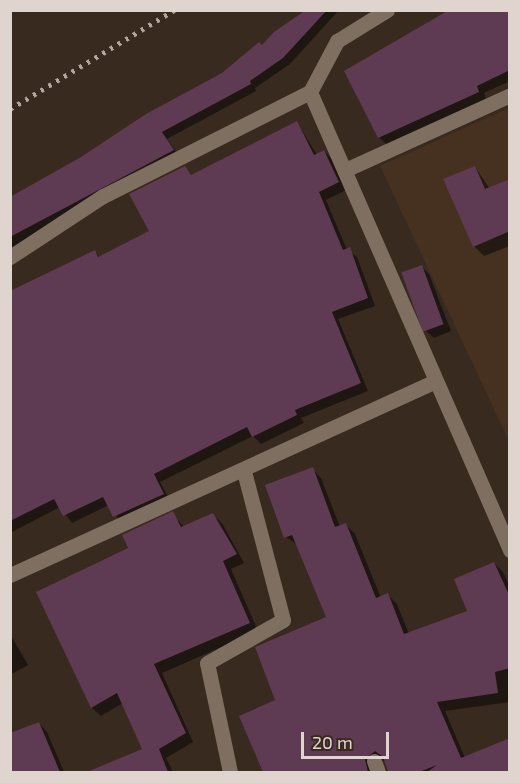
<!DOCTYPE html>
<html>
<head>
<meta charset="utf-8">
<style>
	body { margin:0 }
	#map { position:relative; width:520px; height:783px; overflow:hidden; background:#392a1f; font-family:"Exo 2",sans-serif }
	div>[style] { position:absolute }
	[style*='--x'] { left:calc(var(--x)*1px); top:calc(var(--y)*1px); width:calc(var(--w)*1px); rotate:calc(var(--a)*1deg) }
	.built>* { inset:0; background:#463121 }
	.shadow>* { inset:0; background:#0007 }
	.building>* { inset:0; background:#5e3a53; transform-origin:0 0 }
	.minor>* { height:15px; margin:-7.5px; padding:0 7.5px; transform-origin:7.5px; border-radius:7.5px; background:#7e6f60 }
	.rail>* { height:4.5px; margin-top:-2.25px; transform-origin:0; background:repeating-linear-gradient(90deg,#b1a59d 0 3px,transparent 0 9px) }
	span { translate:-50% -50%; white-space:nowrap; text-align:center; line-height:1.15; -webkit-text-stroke:4.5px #392a1f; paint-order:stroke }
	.frame { position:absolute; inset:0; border:12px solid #e0d5ce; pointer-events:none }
	.scale { position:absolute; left:301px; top:732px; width:88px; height:27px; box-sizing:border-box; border:3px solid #e0d5ce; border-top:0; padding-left:8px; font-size:18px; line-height:21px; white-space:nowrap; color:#e0d5ce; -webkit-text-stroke:4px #392a1f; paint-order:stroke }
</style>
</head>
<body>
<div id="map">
	<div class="built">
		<div style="clip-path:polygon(509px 108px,509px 441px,380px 166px)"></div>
	</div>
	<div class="shadow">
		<div style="clip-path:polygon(309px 10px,339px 10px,290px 64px,255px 88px,256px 91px,167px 139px,179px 156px,10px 249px,10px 199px,223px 74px)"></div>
		<div style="clip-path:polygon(510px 10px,510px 81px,484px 93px,486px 99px,387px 145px,379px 137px)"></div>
		<div style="clip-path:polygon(297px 122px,317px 155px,324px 151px,332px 159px,346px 190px,326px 200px,347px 250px,357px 257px,375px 306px,338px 319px,368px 391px,301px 418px,304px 423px,261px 444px,253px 436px,160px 482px,171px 502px,122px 524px,109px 505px,72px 523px,60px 507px,10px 533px,10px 467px,95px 252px,100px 257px,151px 231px,184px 168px,192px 176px)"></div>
		<div style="clip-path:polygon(475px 167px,490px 189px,510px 180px,510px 246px,484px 256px,474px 246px)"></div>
		<div style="clip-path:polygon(422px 267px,429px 274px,451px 331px,434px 338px,426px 331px,403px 274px)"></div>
		<div style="clip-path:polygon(312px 469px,321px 478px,340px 527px,346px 525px,355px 534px,381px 598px,388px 595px,397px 604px,409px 634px,469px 612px,494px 563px,503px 572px,510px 587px,510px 702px,445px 711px,465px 758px,510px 739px,510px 772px,387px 772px,385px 761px,380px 760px,374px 772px,265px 771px,277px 701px,327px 618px,298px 545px,286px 537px)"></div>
		<div style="clip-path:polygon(172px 513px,184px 527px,213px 515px,222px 523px,244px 563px,231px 569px,258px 631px,162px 673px,193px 742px,166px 758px,173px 772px,99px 772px,128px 762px,145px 750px,123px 703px,101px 716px,92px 708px,38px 593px,130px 549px)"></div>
		<div style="clip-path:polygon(10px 634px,28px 665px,10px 675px)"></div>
		<div style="clip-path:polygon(39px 723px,47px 732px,64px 772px,10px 772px,10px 735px)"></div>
	</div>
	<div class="building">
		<div style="clip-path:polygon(306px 10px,327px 10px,283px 58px,250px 81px,251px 84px,162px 132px,174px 150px,10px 237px,10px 197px,81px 157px,146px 114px,222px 73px,259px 42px,262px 45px,274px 32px)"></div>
		<div style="clip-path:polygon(449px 10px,510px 10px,510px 70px,477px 86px,479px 92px,378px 138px,344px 71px)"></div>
		<div style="clip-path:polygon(297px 121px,314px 155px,324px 150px,339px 182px,319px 192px,343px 250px,350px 247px,368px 298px,332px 312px,361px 383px,295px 410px,297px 415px,252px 437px,247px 427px,154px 474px,164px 494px,113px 517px,103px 497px,63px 516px,54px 499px,10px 521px,10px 291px,95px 250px,98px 257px,149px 231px,129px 194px,185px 166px,191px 175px)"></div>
		<div style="clip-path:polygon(475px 166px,485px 189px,510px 179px,510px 231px,473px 247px,443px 179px)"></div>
		<div style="left:422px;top:265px;width:63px;height:22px;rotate:70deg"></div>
		<div style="clip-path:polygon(313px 467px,335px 527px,346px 523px,376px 598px,388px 593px,404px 634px,467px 611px,454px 579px,494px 562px,510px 597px,510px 668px,495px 672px,498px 693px,437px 702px,461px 758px,510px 738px,510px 772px,427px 772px,437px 765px,419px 772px,388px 772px,383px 757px,375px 751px,365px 759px,368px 772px,263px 772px,239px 716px,275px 700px,255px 647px,326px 617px,292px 535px,284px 538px,265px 485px)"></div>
		<div style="clip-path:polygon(173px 511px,181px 527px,213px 513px,237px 554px,223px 561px,250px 623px,154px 664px,186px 733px,159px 749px,168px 772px,87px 772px,142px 749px,117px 693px,91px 708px,36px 592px,128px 548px,122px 535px)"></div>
		<div style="clip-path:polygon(39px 722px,60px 772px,10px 772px,10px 733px)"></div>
	</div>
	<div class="minor">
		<div style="--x:310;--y:92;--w:500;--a:66.4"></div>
		<div style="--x:345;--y:170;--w:181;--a:-24.4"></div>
		<div style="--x:10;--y:257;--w:111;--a:-33.3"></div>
		<div style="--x:103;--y:196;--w:232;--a:-26.7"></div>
		<div style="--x:310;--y:92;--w:58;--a:-62.1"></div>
		<div style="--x:337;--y:41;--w:59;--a:-31.8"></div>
		<div style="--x:10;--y:575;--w:465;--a:-24.5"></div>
		<div style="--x:374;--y:761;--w:12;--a:70"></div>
		<div style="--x:230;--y:772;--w:111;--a:-101.9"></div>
		<div style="--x:207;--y:663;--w:87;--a:-29.5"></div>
		<div style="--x:283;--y:620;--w:154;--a:-104.7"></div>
	</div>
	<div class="rail">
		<div style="--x:10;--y:109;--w:192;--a:-31.1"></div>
	</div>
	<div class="frame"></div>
	<div class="scale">20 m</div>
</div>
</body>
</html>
